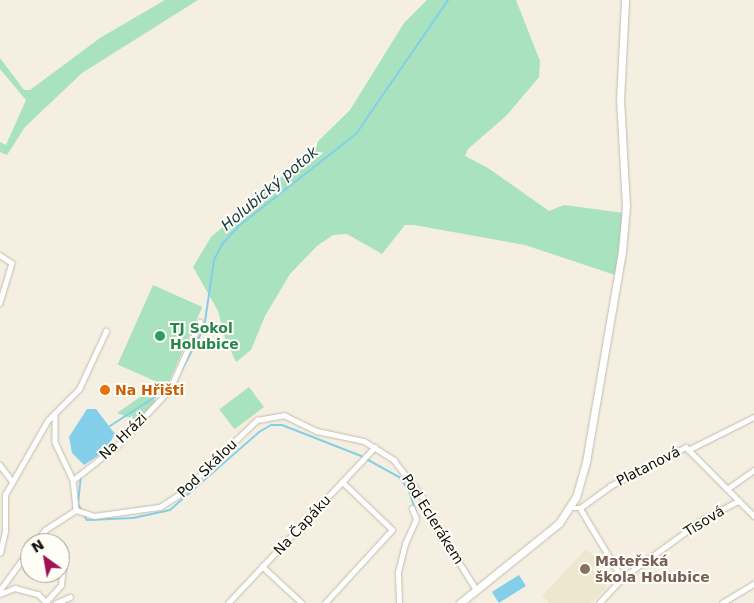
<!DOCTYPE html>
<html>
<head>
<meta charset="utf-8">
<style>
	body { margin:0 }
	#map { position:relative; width:754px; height:603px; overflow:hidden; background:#f4efe0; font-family:"DejaVu Sans",sans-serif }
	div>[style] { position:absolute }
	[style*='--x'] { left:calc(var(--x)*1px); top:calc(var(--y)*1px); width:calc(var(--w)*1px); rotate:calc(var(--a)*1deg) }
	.built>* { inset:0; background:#eee7d0 }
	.green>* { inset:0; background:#a9e2be; transform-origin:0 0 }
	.water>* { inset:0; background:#83cfea; transform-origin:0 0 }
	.stream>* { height:2px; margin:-1px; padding:0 1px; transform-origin:1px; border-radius:1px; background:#83cfea }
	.roads { filter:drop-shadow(0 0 1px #c1bdae) drop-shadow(0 0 1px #c1bdae) }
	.street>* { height:4.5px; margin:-2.25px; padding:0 2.25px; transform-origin:2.25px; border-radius:2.25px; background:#fff }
	.secondary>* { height:7px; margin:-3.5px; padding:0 3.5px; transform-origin:3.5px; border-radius:3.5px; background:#fff }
	.dots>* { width:14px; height:14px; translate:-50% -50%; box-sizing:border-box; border:2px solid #fefdf6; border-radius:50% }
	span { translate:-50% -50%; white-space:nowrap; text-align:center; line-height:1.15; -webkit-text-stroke:4px #fefdf6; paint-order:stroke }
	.leisure-label { font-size:14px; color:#27864d; font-weight:700 }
	.left { translate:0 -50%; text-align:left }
	.food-label { font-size:14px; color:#c56008; font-weight:700 }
	.street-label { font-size:14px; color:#110f0a }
	.education-label { font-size:14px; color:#785e54; font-weight:700 }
	.water-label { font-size:15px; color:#113541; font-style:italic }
	.north { position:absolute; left:20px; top:533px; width:50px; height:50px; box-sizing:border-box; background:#fefdf6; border:1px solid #9f9e98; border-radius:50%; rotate:328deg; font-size:14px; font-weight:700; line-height:20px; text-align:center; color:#110f0a }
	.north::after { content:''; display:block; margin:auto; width:18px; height:22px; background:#a21053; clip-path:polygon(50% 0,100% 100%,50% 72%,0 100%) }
</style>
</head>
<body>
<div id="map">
	<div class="built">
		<div style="clip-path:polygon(586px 549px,598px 559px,607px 580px,605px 589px,591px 603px,549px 603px,542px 596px)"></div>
	</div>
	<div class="green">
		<div style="clip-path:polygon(165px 0,198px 0,82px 73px,25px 127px,7px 155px,0 152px,0 142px,6px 145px,26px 100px,0 69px,0 58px,24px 90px,30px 90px,100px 38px)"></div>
		<div style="clip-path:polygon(427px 0,516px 0,540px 61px,539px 77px,506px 116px,468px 149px,465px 156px,488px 168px,549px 211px,564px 205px,624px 213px,615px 275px,525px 245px,414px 225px,405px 225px,382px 254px,347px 234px,333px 235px,317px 246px,290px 274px,265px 316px,251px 350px,236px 362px,225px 338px,218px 311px,193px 267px,211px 237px,286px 173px,350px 110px,404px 23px)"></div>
		<div style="left:153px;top:285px;width:54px;height:87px;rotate:24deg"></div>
		<div style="left:249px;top:387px;width:25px;height:37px;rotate:53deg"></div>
		<div style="clip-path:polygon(143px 395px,156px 400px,138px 421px,117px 413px)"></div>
	</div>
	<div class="water">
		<div style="clip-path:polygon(87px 409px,96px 409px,115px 434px,104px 452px,84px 465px,72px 453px,69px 437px)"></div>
		<div style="left:519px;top:575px;width:13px;height:32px;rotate:58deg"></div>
	</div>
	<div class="stream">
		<div style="--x:173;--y:386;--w:66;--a:-61.9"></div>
		<div style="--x:204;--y:328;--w:69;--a:-81.6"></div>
		<div style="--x:214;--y:260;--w:18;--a:-63"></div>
		<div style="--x:222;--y:244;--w:26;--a:-47"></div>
		<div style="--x:240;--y:225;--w:147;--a:-38.1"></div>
		<div style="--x:356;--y:134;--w:163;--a:-55.5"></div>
		<div style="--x:110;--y:426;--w:68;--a:-33"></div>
		<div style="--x:81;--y:475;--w:29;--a:96"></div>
		<div style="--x:78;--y:504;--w:18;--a:61"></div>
		<div style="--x:87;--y:520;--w:46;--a:-2.5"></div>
		<div style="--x:133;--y:518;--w:38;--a:-12"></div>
		<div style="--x:170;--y:510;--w:118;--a:-41.2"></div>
		<div style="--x:259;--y:432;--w:14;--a:-30"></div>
		<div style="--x:271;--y:425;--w:11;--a:0"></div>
		<div style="--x:282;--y:425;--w:85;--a:21.4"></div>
		<div style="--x:361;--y:456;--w:43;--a:28.9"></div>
		<div style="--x:399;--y:477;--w:17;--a:54"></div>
		<div style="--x:409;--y:491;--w:23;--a:72"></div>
	</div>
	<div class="roads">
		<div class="street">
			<div style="--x:0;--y:255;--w:14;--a:34"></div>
			<div style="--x:12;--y:263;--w:42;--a:106.7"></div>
			<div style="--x:55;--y:414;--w:28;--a:90"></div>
			<div style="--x:55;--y:442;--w:42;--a:64.7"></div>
			<div style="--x:73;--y:480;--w:30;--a:84"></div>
			<div style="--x:688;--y:450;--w:74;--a:-26.6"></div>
			<div style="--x:0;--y:465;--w:20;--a:53"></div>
			<div style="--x:73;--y:480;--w:57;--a:-37.9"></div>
			<div style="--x:118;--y:445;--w:76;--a:-47.1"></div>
			<div style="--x:170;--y:389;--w:73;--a:-65.9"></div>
			<div style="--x:727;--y:489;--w:33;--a:-35"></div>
			<div style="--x:570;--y:508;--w:10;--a:0"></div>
			<div style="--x:580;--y:508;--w:82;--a:59"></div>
			<div style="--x:580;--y:508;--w:37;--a:-36"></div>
			<div style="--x:610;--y:486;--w:85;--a:-27.2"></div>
			<div style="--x:686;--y:447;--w:97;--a:45.4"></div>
			<div style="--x:76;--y:510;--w:19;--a:18"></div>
			<div style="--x:94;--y:516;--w:67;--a:-7.8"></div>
			<div style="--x:160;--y:507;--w:24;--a:-33"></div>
			<div style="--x:180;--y:494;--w:107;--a:-43.9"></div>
			<div style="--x:257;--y:420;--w:27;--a:-10"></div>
			<div style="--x:284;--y:415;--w:37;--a:26"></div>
			<div style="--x:317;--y:431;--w:48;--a:12"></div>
			<div style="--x:364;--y:441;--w:36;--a:32"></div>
			<div style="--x:394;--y:460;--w:49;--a:52.4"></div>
			<div style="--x:424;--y:499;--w:24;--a:68"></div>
			<div style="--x:433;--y:521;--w:80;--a:57.7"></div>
			<div style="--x:35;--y:543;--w:16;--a:-52"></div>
			<div style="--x:45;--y:530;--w:37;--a:-33"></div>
			<div style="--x:0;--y:553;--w:23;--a:-77"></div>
			<div style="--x:5;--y:531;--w:36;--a:-90"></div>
			<div style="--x:5;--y:495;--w:86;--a:-60.2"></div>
			<div style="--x:48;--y:420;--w:44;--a:-45"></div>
			<div style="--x:79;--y:389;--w:64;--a:-65"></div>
			<div style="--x:262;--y:566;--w:54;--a:42.8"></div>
			<div style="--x:0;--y:590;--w:51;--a:-53.8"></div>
			<div style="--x:0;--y:594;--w:16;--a:-22"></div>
			<div style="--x:15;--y:588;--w:24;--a:15"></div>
			<div style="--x:38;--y:594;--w:11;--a:45"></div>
			<div style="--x:45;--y:603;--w:24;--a:-48"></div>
			<div style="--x:61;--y:585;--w:20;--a:-84"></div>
			<div style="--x:56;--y:603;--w:15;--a:-23"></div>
			<div style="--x:228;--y:603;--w:214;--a:-46.7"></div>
			<div style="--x:325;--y:603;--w:99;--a:-47.5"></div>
			<div style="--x:392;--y:530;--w:69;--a:-136.2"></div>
			<div style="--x:399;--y:603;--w:31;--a:-92"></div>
			<div style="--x:398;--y:572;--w:29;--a:-76"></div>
			<div style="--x:405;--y:544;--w:27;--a:-66"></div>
			<div style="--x:416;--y:519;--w:11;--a:-112"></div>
			<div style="--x:599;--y:603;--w:34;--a:-47"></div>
			<div style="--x:622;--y:578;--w:102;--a:-35.9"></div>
			<div style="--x:705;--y:518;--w:38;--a:-27"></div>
			<div style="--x:722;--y:603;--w:37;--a:-31"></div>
		</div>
		<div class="secondary">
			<div style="--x:460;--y:603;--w:127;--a:-38.9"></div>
			<div style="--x:559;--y:523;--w:31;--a:-57"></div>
			<div style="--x:576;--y:497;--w:36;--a:-74"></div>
			<div style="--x:586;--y:462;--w:214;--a:-80.3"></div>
			<div style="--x:622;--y:251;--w:45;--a:-84.9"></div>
			<div style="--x:626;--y:206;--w:106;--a:-93.2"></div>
			<div style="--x:620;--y:100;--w:100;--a:-87.1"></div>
		</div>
	</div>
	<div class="dots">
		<div style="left:160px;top:336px;background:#2e9e5b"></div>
		<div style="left:105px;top:390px;background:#e8710a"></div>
		<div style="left:585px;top:569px;background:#8d6e63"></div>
	</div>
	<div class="leisure-label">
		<span class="left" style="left:170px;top:336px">TJ Sokol<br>Holubice</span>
	</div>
	<div class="food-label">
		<span class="left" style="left:115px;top:390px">Na Hřišti</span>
	</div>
	<div class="street-label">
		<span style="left:123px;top:436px;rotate:-44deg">Na Hrázi</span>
		<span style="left:648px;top:466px;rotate:-27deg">Platanová</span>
		<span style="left:207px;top:468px;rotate:-44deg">Pod Skálou</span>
		<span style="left:433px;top:519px;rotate:58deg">Pod Eclerákem</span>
		<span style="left:704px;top:521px;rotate:-32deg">Tisová</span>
		<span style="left:302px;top:525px;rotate:-47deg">Na Čapáku</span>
	</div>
	<div class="education-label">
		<span class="left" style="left:595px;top:569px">Mateřská<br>škola Holubice</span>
	</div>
	<div class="water-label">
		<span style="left:270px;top:189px;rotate:-40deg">Holubický potok</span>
	</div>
	<div class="north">N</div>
</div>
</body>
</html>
